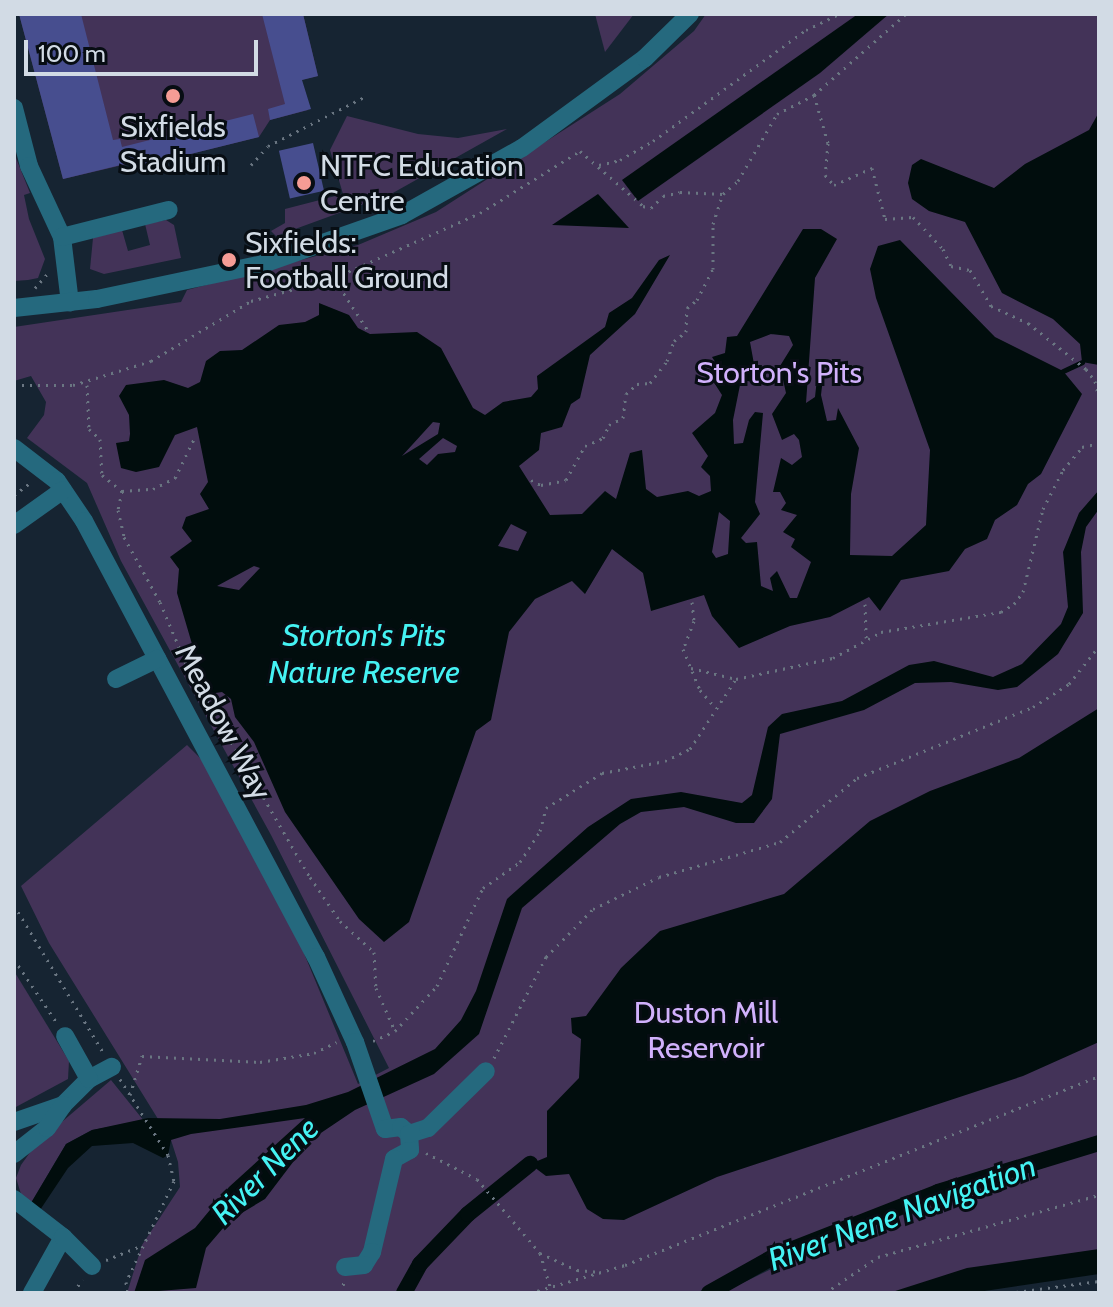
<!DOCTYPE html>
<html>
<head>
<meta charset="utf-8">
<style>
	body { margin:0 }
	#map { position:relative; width:1113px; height:1307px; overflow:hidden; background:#162432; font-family:Cabin,sans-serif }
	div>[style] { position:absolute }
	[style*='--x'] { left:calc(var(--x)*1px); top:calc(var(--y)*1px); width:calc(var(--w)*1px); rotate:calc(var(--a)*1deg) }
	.green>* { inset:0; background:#433358 }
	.water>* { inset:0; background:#010d0d }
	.stream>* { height:5px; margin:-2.5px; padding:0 2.5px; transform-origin:2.5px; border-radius:2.5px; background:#010d0d }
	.canal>* { height:16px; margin:-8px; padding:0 8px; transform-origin:8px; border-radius:8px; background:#010d0d }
	.building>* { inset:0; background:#474e8f; transform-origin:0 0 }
	.path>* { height:3px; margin-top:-1.5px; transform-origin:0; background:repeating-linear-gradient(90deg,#6a7682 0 2px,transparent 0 8px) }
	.minor>* { height:18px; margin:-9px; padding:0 9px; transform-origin:9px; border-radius:9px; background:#25697e }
	.dots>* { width:22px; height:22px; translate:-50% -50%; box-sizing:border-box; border:4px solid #070d13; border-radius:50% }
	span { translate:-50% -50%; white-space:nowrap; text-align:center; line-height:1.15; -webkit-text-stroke:6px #070d13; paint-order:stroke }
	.poi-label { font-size:30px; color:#d2dbe5 }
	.left { translate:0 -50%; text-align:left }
	.park-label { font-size:30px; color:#d1b1fc }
	.street-label { font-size:30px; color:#d2dbe5 }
	.water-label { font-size:32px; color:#45f2f3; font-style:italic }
	.frame { position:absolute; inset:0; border:16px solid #d2dbe5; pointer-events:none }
	.scale { position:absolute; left:24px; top:40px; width:234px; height:36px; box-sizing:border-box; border:4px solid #d2dbe5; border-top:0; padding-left:10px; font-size:24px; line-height:28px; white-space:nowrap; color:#d2dbe5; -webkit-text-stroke:6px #070d13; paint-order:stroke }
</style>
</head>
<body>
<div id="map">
	<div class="green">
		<div style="clip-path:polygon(19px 14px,303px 14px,318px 76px,301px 80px,308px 110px,270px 120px,259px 137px,134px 168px,127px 164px,63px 179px)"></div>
		<div style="clip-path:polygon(595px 14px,634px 14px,605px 52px)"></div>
		<div style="clip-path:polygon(706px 14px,1099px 14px,1099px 1135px,848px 1220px,696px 1293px,127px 1293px,142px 1245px,180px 1187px,178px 1162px,171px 1140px,49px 943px,21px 886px,187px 745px,206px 764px,289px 917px,358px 1084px,389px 1068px,271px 835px,121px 561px,87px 483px,27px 438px,44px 415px,46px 402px,31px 376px,14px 381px,14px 327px,181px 302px,187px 290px,358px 245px,436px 212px,620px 94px,694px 31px)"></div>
		<div style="clip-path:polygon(347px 116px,418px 134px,458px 138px,507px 129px,391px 194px,276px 236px,271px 231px,285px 223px,285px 209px,343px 194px,330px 150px)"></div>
		<div style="clip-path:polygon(14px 153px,30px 193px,24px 195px,29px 219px,45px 259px,38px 278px,28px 280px,14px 281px)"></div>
		<div style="clip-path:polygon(166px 220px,174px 225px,181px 258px,104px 274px,90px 269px,93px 238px,122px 230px,128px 251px,150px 245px,145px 224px)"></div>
		<div style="clip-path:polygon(14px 971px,69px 1061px,68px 1079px,14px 1108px)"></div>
		<div style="clip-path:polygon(111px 1080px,144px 1121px,92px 1130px,66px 1144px,31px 1203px,21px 1194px,16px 1178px,21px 1165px,36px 1144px)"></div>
		<div style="clip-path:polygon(1099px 1149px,1099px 1262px,926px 1293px,722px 1293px,837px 1237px)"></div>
	</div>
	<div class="water">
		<div style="clip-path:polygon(858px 14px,889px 14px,820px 73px,638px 201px,622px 180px)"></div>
		<div style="clip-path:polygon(1099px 112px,1099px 365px,1082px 362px,1080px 344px,1053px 319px,1002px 293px,965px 222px,929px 211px,912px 199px,908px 183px,912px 165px,921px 159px,994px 188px,1025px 164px,1089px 130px)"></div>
		<div style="clip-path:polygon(598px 194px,629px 228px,552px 225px)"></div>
		<div style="clip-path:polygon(evenodd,803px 229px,821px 229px,837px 239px,815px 278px,806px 403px,815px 397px,819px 360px,825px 360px,821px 395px,827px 421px,836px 420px,838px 408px,859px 448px,851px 494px,850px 555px,892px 556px,926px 525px,930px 450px,876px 298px,870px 269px,878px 246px,900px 240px,995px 337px,1063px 371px,1082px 394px,1041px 474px,1028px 484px,1017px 505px,995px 520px,987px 539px,965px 549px,949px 571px,901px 580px,880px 611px,869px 597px,830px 617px,790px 626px,739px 648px,712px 616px,704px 595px,651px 611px,643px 573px,612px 549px,585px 594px,572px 581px,535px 599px,509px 632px,491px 720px,476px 731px,409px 922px,384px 942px,359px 919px,285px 812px,254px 742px,235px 717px,231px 699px,222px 692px,209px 694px,202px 678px,177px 593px,179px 569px,170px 557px,192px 541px,182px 528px,186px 517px,209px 509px,200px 494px,208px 482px,197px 427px,175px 435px,159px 467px,136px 472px,121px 468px,116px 443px,129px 441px,130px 434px,129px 415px,119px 396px,126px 385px,164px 380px,188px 388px,200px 382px,206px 361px,220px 351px,242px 350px,279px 325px,305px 322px,319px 315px,319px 303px,349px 315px,358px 328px,370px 334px,417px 332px,441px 348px,473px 408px,485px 415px,503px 402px,531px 397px,538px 389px,537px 376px,605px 327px,609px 313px,632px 298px,659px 260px,670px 255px,635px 314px,590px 355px,580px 398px,571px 404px,562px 427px,541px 433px,539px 450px,519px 466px,550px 515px,582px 514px,605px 491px,616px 499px,630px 453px,642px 450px,646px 489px,657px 497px,688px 491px,699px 496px,711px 491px,710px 476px,701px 467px,708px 456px,692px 433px,715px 413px,722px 395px,713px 381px,719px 368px,712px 357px,725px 353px,727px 337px,737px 336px,803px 229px,771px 334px,789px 336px,793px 345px,780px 366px,786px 393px,772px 414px,782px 440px,794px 434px,799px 440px,802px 457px,792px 465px,781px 458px,773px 492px,780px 492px,786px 503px,781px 510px,797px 515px,783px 532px,795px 539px,791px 547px,811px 562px,797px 598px,790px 598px,777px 571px,770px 578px,773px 591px,761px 586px,757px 542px,746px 543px,741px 538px,760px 514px,755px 502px,763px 413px,755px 412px,749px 420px,743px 443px,734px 444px,733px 420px,741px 380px,754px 382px,756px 375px,750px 342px,771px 334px,803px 229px,433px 422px,440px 423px,438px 434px,402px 456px,433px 422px,803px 229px,443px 438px,457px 446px,455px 452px,438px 454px,427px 465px,419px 459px,443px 438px,803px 229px,719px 512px,730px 521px,728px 554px,716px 558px,712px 552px,719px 512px,803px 229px,511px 524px,527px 532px,518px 551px,498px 546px,511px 524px,803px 229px,254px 566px,260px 568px,239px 590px,217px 586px,254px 566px)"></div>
		<div style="clip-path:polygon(1099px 490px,1099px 509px,1086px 527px,1081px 552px,1083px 613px,1058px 654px,1017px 687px,998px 690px,951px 682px,915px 683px,864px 710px,780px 734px,772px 799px,754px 823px,736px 823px,684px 807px,641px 812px,620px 824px,522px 908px,479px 1034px,434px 1074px,355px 1110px,309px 1141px,265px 1199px,230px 1220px,206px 1248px,196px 1288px,134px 1293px,145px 1260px,195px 1228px,229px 1187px,305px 1118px,191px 1134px,171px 1140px,168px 1155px,163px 1158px,133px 1143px,92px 1146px,68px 1168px,40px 1210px,31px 1203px,66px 1144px,92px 1130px,148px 1118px,220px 1119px,306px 1105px,348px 1092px,435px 1049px,461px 1020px,476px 991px,507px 899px,588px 827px,631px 799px,681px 792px,742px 803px,752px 795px,768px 727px,782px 714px,842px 701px,909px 665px,934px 661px,993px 677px,1022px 664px,1061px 624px,1068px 607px,1063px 552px,1079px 513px)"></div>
		<div style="clip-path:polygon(1099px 708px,1099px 1042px,1023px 1076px,717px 1177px,624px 1220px,603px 1219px,587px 1209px,569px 1174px,546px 1176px,530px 1164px,547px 1157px,547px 1111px,579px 1078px,581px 1039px,572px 1033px,571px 1018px,586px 1016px,621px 968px,660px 931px,784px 894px,870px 821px,930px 791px,1019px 758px)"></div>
		<div style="clip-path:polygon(1099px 1249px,1099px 1274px,971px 1293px,889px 1293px,967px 1268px)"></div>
	</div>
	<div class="stream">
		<div style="--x:1063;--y:371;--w:21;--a:-25"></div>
	</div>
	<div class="canal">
		<div style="--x:404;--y:1293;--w:33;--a:-61"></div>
		<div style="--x:420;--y:1264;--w:69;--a:-46.2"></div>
		<div style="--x:468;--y:1214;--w:80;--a:-38.9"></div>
		<div style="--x:709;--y:1293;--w:76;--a:-29.3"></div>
		<div style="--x:775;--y:1256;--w:175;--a:-21.4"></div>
		<div style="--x:938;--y:1192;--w:168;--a:-16.9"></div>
	</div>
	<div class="building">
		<div style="clip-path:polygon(19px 14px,81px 14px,113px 140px,120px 139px,122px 147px,253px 114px,259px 137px,134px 168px,133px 162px,63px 179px)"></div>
		<div style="clip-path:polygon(262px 14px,303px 14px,318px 76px,302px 80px,311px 109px,270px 120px,268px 109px,285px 104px)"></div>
		<div style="left:313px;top:143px;width:49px;height:35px;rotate:77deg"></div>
	</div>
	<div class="path">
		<div style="--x:814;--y:95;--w:50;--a:73.7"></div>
		<div style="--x:828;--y:143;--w:32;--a:95"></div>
		<div style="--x:825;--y:175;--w:13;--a:48"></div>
		<div style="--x:834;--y:185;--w:42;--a:-24.1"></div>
		<div style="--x:872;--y:168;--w:53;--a:75.7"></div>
		<div style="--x:885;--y:219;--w:28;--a:-4"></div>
		<div style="--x:913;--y:217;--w:44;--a:46.8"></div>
		<div style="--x:943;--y:249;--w:19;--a:65"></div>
		<div style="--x:951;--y:266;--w:19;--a:12"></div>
		<div style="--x:970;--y:270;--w:42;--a:59.7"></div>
		<div style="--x:991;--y:306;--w:41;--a:24.7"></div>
		<div style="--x:1028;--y:323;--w:74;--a:38.4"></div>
		<div style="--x:1086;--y:369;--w:15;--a:53"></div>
		<div style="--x:1095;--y:381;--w:17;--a:77"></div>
		<div style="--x:251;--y:165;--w:25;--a:-48"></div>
		<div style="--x:268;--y:146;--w:108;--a:-27"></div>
		<div style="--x:599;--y:165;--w:22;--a:-13"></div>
		<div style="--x:620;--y:160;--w:38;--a:-30"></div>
		<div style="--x:653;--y:141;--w:189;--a:-36"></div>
		<div style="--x:806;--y:30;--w:37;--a:-26"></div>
		<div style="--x:335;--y:280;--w:59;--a:56.9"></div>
		<div style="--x:35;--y:288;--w:20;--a:-49"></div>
		<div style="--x:14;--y:385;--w:59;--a:0"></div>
		<div style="--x:73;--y:385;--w:82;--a:-17.1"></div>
		<div style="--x:151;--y:361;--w:117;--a:-31"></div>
		<div style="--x:251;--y:301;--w:86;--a:-15.5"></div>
		<div style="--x:334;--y:278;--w:160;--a:-24"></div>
		<div style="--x:480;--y:213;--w:118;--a:-31.8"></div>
		<div style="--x:580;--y:151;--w:84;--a:41.1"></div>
		<div style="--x:643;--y:206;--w:8;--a:14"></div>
		<div style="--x:651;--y:208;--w:17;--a:-45"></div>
		<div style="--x:663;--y:196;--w:17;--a:-13"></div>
		<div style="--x:680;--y:192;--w:43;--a:2.7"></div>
		<div style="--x:723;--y:194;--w:20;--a:-41"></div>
		<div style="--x:738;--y:181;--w:78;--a:-59.8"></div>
		<div style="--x:777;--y:114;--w:42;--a:-27.2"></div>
		<div style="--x:814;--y:95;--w:123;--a:-41.4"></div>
		<div style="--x:87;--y:385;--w:44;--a:87.4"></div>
		<div style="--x:89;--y:429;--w:15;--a:42"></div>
		<div style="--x:100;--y:439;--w:36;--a:87"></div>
		<div style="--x:102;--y:475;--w:26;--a:39"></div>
		<div style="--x:122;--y:491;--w:19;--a:102"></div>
		<div style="--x:118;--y:510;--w:28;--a:77"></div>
		<div style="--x:124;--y:537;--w:74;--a:61"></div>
		<div style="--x:160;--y:602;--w:69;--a:67.1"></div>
		<div style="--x:187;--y:666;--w:244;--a:59.8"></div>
		<div style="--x:310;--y:877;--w:53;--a:55.7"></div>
		<div style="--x:340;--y:921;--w:46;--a:42.4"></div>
		<div style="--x:374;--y:952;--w:36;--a:87"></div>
		<div style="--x:376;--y:988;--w:47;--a:66.2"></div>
		<div style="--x:531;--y:480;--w:11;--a:27"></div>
		<div style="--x:541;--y:485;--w:25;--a:-11"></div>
		<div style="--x:566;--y:480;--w:39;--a:-61"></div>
		<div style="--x:585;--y:446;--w:20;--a:-24"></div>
		<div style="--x:603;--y:438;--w:14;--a:-65"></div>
		<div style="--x:609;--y:425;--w:16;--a:-27"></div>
		<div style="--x:623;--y:418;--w:24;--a:-83"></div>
		<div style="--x:626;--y:394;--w:15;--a:-42"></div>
		<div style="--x:637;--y:384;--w:13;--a:-4"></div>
		<div style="--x:650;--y:383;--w:28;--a:-52"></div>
		<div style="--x:667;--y:361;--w:21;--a:-71"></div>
		<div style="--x:674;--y:341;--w:15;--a:-37"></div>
		<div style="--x:686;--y:332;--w:24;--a:-88"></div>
		<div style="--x:687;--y:308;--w:13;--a:-39"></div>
		<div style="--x:697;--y:300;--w:35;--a:-63"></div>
		<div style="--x:713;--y:269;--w:45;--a:-90"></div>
		<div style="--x:713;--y:224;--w:32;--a:-72"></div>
		<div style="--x:122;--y:491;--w:31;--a:-4"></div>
		<div style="--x:153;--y:489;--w:25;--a:-27"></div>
		<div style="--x:175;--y:478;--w:43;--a:-64"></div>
		<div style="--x:14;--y:495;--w:20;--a:-37"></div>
		<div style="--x:692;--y:602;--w:19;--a:84"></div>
		<div style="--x:694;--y:621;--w:30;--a:111"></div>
		<div style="--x:683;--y:649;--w:44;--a:67.5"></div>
		<div style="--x:700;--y:690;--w:21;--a:49"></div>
		<div style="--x:865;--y:604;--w:34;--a:88"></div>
		<div style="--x:691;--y:668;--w:46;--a:13.7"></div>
		<div style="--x:14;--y:905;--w:172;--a:58.8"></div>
		<div style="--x:14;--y:959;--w:77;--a:56.1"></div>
		<div style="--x:373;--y:1041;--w:24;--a:-24"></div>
		<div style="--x:395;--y:1031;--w:62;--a:-47"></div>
		<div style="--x:437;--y:986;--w:108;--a:-64.9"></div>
		<div style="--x:483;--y:888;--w:45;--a:-35.1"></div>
		<div style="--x:520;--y:862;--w:37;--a:-57"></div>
		<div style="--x:540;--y:831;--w:24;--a:-75"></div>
		<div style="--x:546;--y:808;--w:66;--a:-32"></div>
		<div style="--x:602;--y:773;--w:64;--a:-10.8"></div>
		<div style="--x:665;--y:761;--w:28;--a:-26"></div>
		<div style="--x:690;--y:749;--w:84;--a:-56.7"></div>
		<div style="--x:736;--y:679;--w:99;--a:-12.2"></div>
		<div style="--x:833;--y:658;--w:55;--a:-28.4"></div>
		<div style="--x:881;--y:632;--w:122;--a:-9.5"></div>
		<div style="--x:1001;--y:612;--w:15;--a:-32"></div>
		<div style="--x:1014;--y:604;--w:15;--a:-53"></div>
		<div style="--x:1023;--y:592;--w:85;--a:-76.5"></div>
		<div style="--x:1043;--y:509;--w:44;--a:-62.9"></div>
		<div style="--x:1063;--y:470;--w:30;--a:-50"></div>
		<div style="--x:1082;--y:447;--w:17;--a:-13"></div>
		<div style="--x:494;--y:1058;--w:114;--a:-62.8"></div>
		<div style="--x:546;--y:957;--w:67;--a:-45.6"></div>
		<div style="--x:593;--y:909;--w:73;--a:-25.9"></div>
		<div style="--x:659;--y:877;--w:126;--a:-16.1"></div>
		<div style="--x:780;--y:842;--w:100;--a:-39.7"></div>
		<div style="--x:857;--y:778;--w:190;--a:-22"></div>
		<div style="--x:1033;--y:707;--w:43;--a:-32.6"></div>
		<div style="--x:1069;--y:684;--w:48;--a:-51.7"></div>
		<div style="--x:120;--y:1079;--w:90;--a:57.7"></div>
		<div style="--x:168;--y:1155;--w:27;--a:77"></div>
		<div style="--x:174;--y:1181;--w:112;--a:115.4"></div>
		<div style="--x:126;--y:1282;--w:11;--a:85"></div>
		<div style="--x:130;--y:1095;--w:41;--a:-72.9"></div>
		<div style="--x:142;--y:1056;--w:118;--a:2.9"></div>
		<div style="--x:260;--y:1062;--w:55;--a:-9.5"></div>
		<div style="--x:314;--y:1053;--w:25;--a:-26"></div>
		<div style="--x:426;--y:1153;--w:57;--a:27"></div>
		<div style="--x:477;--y:1179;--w:97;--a:49.6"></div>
		<div style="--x:540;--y:1253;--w:42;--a:73.3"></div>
		<div style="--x:540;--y:1253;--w:41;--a:24.7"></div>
		<div style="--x:577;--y:1270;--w:23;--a:5"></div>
		<div style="--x:106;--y:1260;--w:37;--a:-22"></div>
		<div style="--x:74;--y:1293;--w:16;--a:-60"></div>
		<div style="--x:342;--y:1293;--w:12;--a:-81"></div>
		<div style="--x:530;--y:1293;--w:99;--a:-16.4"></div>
		<div style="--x:625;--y:1265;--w:510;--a:-21.74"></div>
		<div style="--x:825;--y:1293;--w:64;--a:-34.2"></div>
		<div style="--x:878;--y:1257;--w:230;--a:-15.7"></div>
		<div style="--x:1008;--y:1293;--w:92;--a:-7.5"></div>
	</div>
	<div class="minor">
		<div style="--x:14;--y:108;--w:60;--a:75.5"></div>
		<div style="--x:29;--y:166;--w:78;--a:65.1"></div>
		<div style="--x:62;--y:237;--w:66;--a:83.1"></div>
		<div style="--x:62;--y:237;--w:110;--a:-14.2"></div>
		<div style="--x:14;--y:308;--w:83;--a:-6.2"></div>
		<div style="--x:97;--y:299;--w:170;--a:-11.9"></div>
		<div style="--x:263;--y:264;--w:147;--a:-19.4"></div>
		<div style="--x:402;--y:215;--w:137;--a:-29.2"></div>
		<div style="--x:522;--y:148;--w:152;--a:-36.2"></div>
		<div style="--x:645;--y:58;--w:63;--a:-44.4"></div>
		<div style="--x:14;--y:448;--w:54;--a:37.5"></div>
		<div style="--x:57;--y:481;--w:48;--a:56"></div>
		<div style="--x:84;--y:521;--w:494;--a:62"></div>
		<div style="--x:316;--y:957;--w:94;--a:65.4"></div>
		<div style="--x:355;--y:1042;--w:92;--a:71"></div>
		<div style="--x:385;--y:1129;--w:16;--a:-7"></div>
		<div style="--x:401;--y:1127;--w:11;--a:41"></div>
		<div style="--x:409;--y:1134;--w:16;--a:86"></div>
		<div style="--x:410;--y:1150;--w:18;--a:151"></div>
		<div style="--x:394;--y:1159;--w:96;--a:103.3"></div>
		<div style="--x:372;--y:1252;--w:15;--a:122"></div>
		<div style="--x:364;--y:1265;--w:19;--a:174"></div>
		<div style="--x:14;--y:525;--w:60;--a:-35.5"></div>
		<div style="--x:116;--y:679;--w:46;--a:-26"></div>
		<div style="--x:89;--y:1079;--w:26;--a:-28"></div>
		<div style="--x:14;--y:1122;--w:52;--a:-19.1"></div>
		<div style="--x:63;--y:1105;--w:37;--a:-45"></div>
		<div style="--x:89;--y:1079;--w:49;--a:-119.2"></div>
		<div style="--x:409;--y:1134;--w:20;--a:-18"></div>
		<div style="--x:428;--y:1128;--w:81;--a:-44.5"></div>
		<div style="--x:14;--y:1154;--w:42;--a:-38.2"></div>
		<div style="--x:47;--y:1128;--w:28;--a:-55"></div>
		<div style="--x:14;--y:1199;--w:62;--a:37.8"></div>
		<div style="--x:63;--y:1237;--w:64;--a:119"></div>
		<div style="--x:63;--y:1237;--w:41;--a:45"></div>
	</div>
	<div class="dots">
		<div style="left:173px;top:96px;background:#f59c95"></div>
		<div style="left:304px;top:183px;background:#f59c95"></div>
		<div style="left:229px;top:260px;background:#f59c95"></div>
	</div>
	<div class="poi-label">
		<span style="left:173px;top:144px">Sixfields<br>Stadium</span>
		<span class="left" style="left:320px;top:183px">NTFC Education<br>Centre</span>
		<span class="left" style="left:245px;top:260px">Sixfields:<br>Football Ground</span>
	</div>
	<div class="park-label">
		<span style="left:779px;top:373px">Storton's Pits</span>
		<span style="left:706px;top:1030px">Duston Mill<br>Reservoir</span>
	</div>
	<div class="street-label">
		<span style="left:223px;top:722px;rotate:62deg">Meadow Way</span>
	</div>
	<div class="water-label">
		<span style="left:364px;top:654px">Storton's Pits<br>Nature Reserve</span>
		<span style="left:265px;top:1171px;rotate:-45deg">River Nene</span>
		<span style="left:902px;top:1213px;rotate:-20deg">River Nene Navigation</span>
	</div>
	<div class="frame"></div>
	<div class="scale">100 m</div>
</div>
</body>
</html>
